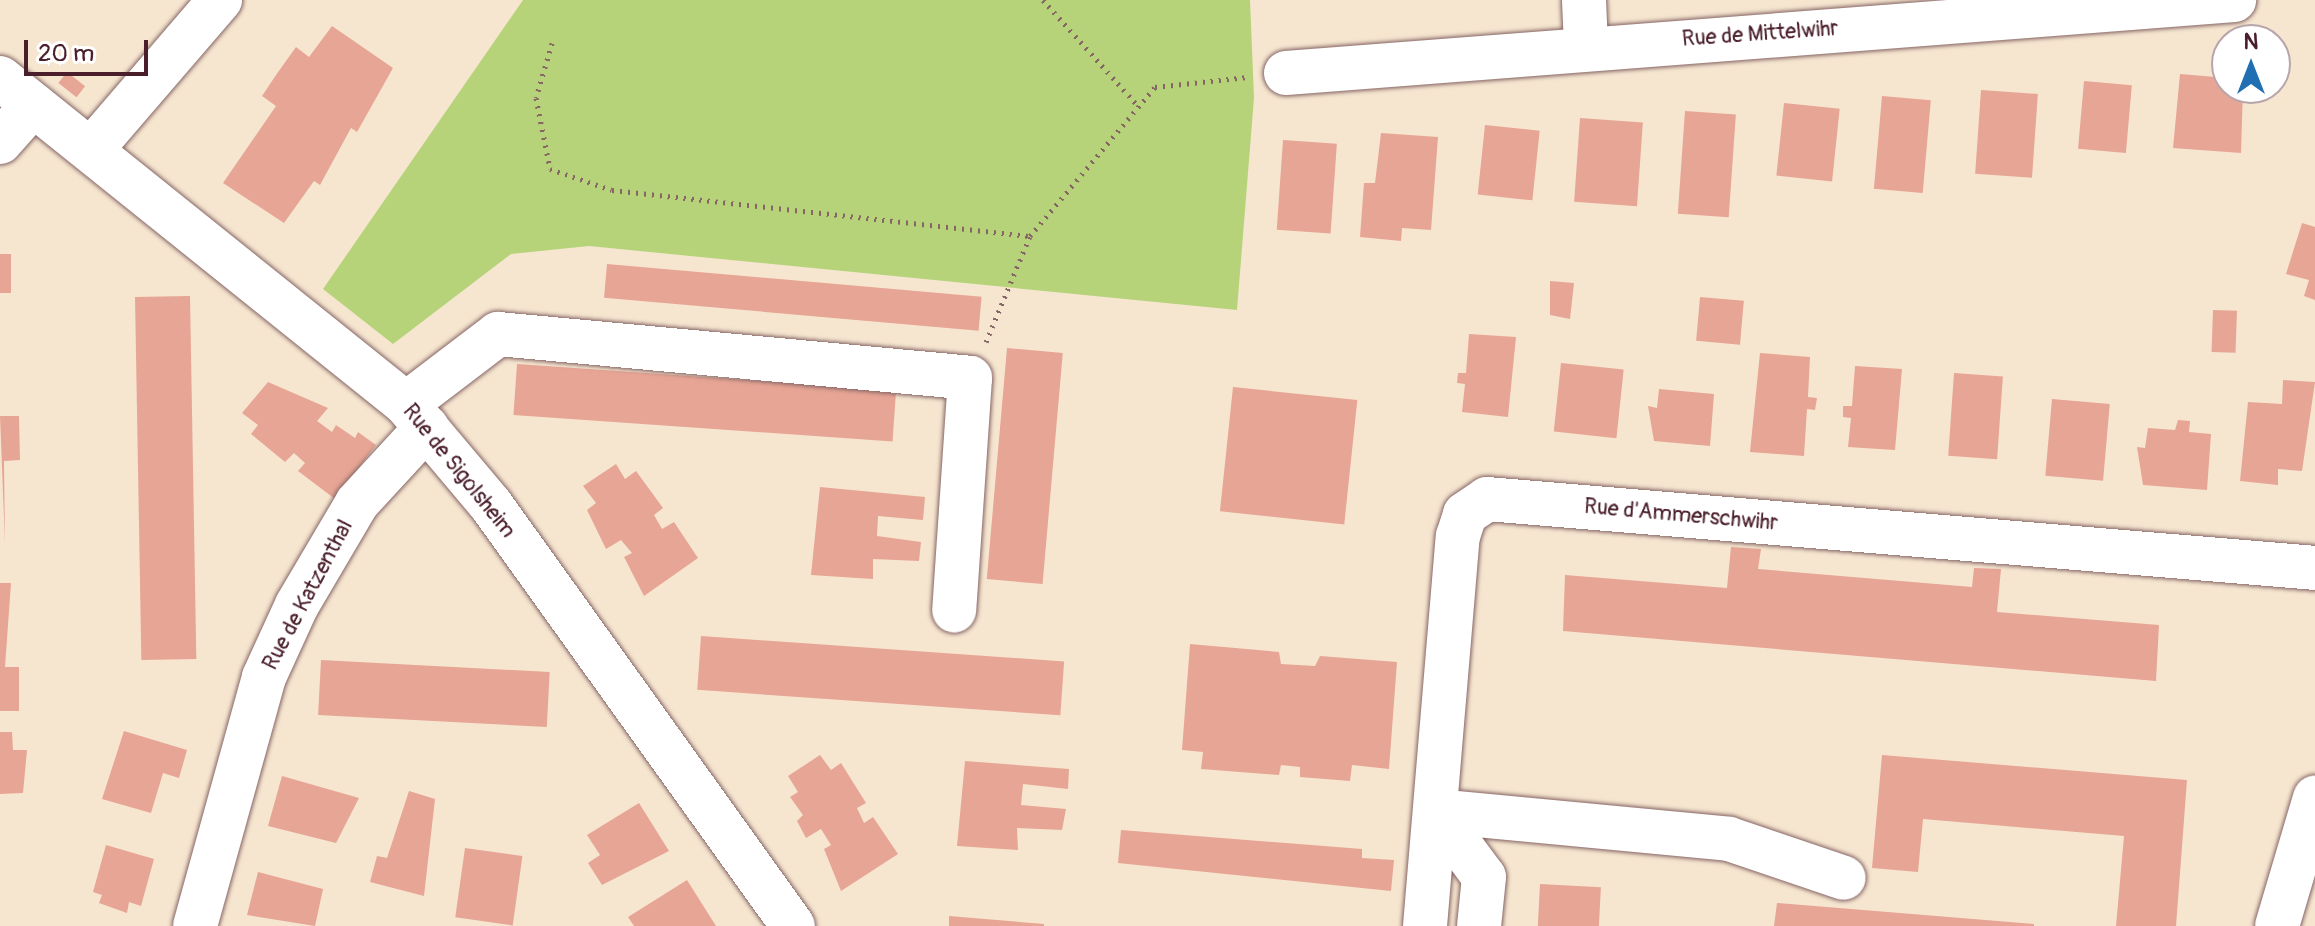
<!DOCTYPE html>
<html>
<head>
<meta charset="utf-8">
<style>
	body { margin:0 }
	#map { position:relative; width:2315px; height:926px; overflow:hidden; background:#f6e6d0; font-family:Pangolin,sans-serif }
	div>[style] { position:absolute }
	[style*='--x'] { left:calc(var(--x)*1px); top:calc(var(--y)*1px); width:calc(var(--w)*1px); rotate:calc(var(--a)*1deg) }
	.green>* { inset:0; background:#b6d37a }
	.building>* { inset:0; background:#e7a595; transform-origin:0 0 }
	.path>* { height:5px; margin-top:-2.5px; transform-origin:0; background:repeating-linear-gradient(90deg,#866565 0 2px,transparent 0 8px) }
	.roads { filter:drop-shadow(0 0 2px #866565) drop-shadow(0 0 2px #866565) }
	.minor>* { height:44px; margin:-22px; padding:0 22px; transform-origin:22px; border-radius:22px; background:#fff }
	span { translate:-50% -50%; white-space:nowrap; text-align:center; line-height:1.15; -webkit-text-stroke:8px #fff; paint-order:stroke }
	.street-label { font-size:22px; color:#4a1f2b }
	.north { position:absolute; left:2211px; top:24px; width:80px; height:80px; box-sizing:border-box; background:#fff; border:2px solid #b7a5aa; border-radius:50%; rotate:0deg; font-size:22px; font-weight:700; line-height:32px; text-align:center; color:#4a1f2b }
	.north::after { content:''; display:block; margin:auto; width:28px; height:36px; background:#1f6fb2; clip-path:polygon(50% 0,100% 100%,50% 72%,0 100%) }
	.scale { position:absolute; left:24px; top:40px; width:124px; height:36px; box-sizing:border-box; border:4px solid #4a1f2b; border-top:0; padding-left:10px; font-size:24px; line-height:28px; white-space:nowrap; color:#4a1f2b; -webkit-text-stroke:6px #fff; paint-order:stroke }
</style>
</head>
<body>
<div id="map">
	<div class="green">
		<div style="clip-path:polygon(523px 0,1250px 0,1254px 98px,1237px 310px,589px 246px,511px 254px,393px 344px,323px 289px)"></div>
	</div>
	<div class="building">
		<div style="clip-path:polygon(332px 26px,393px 68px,357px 132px,351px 128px,320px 185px,314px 181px,284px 223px,223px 183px,276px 106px,262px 96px,276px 75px,296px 47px,309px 57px)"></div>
		<div style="left:67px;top:72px;width:23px;height:14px;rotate:38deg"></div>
		<div style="clip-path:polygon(2180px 74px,2227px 78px,2227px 88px,2243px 88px,2241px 153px,2173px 148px)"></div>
		<div style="left:2084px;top:81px;width:48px;height:68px;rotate:5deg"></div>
		<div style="left:1981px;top:90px;width:57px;height:84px;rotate:4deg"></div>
		<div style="left:1882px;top:96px;width:49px;height:93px;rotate:5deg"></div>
		<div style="left:1784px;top:103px;width:56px;height:73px;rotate:6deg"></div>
		<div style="left:1685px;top:111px;width:51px;height:103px;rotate:4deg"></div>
		<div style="left:1580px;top:118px;width:63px;height:84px;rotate:4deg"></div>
		<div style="left:1485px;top:125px;width:55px;height:70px;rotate:6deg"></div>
		<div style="clip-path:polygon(1381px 133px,1438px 137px,1431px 230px,1402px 228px,1401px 241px,1360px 237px,1364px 183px,1375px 183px)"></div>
		<div style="left:1283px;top:140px;width:54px;height:90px;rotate:4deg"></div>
		<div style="clip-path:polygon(2302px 223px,2315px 227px,2315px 300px,2304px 296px,2309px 280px,2286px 274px)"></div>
		<div style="left:0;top:254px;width:11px;height:39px"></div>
		<div style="left:607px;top:264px;width:376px;height:34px;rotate:5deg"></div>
		<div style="clip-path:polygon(1550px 281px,1574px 283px,1570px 319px,1550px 315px)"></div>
		<div style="left:190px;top:296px;width:363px;height:55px;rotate:89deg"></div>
		<div style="left:1700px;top:297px;width:44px;height:44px;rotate:5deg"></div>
		<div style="left:2213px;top:310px;width:24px;height:42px;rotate:2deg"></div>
		<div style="clip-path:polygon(1469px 334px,1516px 337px,1508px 417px,1462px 412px,1465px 384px,1457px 383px,1458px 373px,1466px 373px)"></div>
		<div style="left:1007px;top:348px;width:56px;height:232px;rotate:5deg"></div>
		<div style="clip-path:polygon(1760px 353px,1810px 357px,1808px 397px,1817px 398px,1815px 410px,1807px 409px,1804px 456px,1750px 452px)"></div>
		<div style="left:1561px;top:363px;width:63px;height:69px;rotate:6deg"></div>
		<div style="left:517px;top:364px;width:380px;height:51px;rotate:4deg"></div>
		<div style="clip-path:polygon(1855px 366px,1902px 369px,1895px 450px,1848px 447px,1851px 418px,1843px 417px,1843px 406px,1852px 406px)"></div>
		<div style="left:1954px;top:373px;width:49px;height:83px;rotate:4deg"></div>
		<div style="clip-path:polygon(2283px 380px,2315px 382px,2302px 471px,2278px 469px,2278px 485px,2240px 481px,2248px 402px,2282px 404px)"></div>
		<div style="clip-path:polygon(268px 382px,328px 408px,317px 421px,332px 432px,336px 425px,355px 438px,358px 432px,376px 445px,335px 499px,298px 471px,305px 463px,294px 453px,285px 462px,251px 434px,258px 425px,242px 413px)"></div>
		<div style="left:1233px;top:387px;width:125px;height:125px;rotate:6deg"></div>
		<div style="clip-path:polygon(1659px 389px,1714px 394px,1710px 446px,1654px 441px,1648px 406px,1657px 408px)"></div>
		<div style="left:2052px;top:399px;width:58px;height:77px;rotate:5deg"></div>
		<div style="clip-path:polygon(0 416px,19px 416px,20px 460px,4px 461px,5px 544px)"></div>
		<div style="clip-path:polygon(2178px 420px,2190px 421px,2189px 432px,2211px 434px,2207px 490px,2143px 485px,2137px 447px,2145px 448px,2148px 428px,2175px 430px)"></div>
		<div style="clip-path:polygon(616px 464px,625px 479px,636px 471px,663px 508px,654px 515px,662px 529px,674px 522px,698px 558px,644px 596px,624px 557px,632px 553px,621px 540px,606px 549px,587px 510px,596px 503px,583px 486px)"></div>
		<div style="clip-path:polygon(820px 487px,925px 497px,923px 520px,878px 516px,877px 536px,921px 542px,919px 561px,873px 559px,873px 579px,811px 575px)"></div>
		<div style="clip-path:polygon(1731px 547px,1761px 549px,1758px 569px,1972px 587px,1974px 568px,2001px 569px,1997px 612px,2159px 625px,2156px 681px,1563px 631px,1565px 575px,1727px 588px)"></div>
		<div style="clip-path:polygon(0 583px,11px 583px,5px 667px,19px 667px,19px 711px,0 711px)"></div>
		<div style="left:701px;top:636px;width:364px;height:54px;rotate:4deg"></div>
		<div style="clip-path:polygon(1190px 644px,1279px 652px,1281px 664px,1315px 666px,1320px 656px,1397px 662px,1389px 769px,1352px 765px,1350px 781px,1300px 777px,1300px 767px,1281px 765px,1279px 775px,1201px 769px,1203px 752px,1182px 750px)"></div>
		<div style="left:321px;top:660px;width:229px;height:55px;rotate:3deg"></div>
		<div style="clip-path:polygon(124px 731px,187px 750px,179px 778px,163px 773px,151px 813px,102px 799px)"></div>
		<div style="clip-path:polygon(0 732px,12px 732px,13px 750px,27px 750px,23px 793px,0 794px)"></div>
		<div style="clip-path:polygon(820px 755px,831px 770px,841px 763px,866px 803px,857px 808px,864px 823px,873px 817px,898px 854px,841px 891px,824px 849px,831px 845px,821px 829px,806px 838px,797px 821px,803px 815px,790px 797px,798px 792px,788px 776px)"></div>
		<div style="clip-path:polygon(1882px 755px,2187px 780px,2176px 926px,2116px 926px,2124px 836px,1923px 819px,1918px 872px,1872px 868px)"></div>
		<div style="clip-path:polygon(965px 761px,1069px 769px,1068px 789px,1023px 784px,1021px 805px,1066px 809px,1062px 830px,1017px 828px,1018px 850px,957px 846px)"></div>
		<div style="clip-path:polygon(282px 776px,359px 798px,336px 843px,268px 826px)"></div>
		<div style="clip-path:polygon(409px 791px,435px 799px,424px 896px,370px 882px,377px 856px,387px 858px)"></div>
		<div style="clip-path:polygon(639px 803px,669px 851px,602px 885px,588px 863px,600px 855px,587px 835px)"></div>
		<div style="clip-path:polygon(1121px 830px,1362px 849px,1362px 858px,1394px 860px,1391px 891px,1118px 863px)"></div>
		<div style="clip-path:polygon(106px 845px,154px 859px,141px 906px,129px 902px,127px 913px,99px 903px,102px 895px,93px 892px)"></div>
		<div style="left:465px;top:848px;width:58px;height:70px;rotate:8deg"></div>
		<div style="clip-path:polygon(258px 872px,323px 889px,315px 926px,247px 915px)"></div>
		<div style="clip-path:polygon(687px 880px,716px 926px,634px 926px,628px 917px)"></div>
		<div style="left:1540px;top:884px;width:61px;height:42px;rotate:3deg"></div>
		<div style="clip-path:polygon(1777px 903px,2034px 924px,2034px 926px,1774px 926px)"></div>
		<div style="clip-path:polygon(949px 916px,1044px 924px,1044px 926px,949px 926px)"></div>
	</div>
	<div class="path">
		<div style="--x:1043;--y:0;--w:142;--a:48.1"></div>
		<div style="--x:552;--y:43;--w:57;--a:106.2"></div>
		<div style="--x:536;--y:98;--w:72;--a:78.8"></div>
		<div style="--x:550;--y:169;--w:65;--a:18.7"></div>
		<div style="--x:612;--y:190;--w:421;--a:6.3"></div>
		<div style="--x:1030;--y:236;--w:194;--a:-50"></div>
		<div style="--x:1155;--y:87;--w:93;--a:-6.2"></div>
		<div style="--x:986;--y:342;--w:115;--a:-67.5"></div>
	</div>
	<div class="roads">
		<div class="minor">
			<div style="--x:1584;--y:0;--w:46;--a:87.5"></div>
			<div style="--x:1286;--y:73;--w:951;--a:-4.4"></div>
			<div style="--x:0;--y:78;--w:521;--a:38.76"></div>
			<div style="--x:406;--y:404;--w:132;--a:49.9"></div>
			<div style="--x:491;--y:505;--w:518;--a:54.35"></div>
			<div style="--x:0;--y:142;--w:50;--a:-48.3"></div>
			<div style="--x:91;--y:150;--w:198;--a:-49.3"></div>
			<div style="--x:406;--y:404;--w:116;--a:-37.3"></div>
			<div style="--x:498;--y:334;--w:474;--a:5.3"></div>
			<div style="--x:970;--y:378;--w:233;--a:93.9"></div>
			<div style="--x:1435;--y:811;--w:295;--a:5.4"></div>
			<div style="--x:1729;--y:839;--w:121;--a:18.7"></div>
			<div style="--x:1435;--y:811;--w:82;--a:53.4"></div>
			<div style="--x:1484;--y:877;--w:49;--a:95.8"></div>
			<div style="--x:195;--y:926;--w:258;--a:-74.5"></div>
			<div style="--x:264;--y:677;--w:79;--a:-65.4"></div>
			<div style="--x:297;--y:605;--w:118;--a:-59.5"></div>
			<div style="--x:357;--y:503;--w:103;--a:-47.4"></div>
			<div style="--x:1425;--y:926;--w:391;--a:-85.2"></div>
			<div style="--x:1458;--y:536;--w:23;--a:-72"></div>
			<div style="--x:1465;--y:514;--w:27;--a:-34"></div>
			<div style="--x:1487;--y:499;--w:831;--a:4.76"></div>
			<div style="--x:2277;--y:926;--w:134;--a:-73.5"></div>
		</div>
	</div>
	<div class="street-label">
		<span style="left:1760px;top:34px;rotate:-4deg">Rue de Mittelwihr</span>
		<span style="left:459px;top:471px;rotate:51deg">Rue de Sigolsheim</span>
		<span style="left:1681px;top:515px;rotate:5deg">Rue d'Ammerschwihr</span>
		<span style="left:308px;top:595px;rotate:-62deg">Rue de Katzenthal</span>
	</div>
	<div class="north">N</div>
	<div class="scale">20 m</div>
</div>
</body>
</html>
